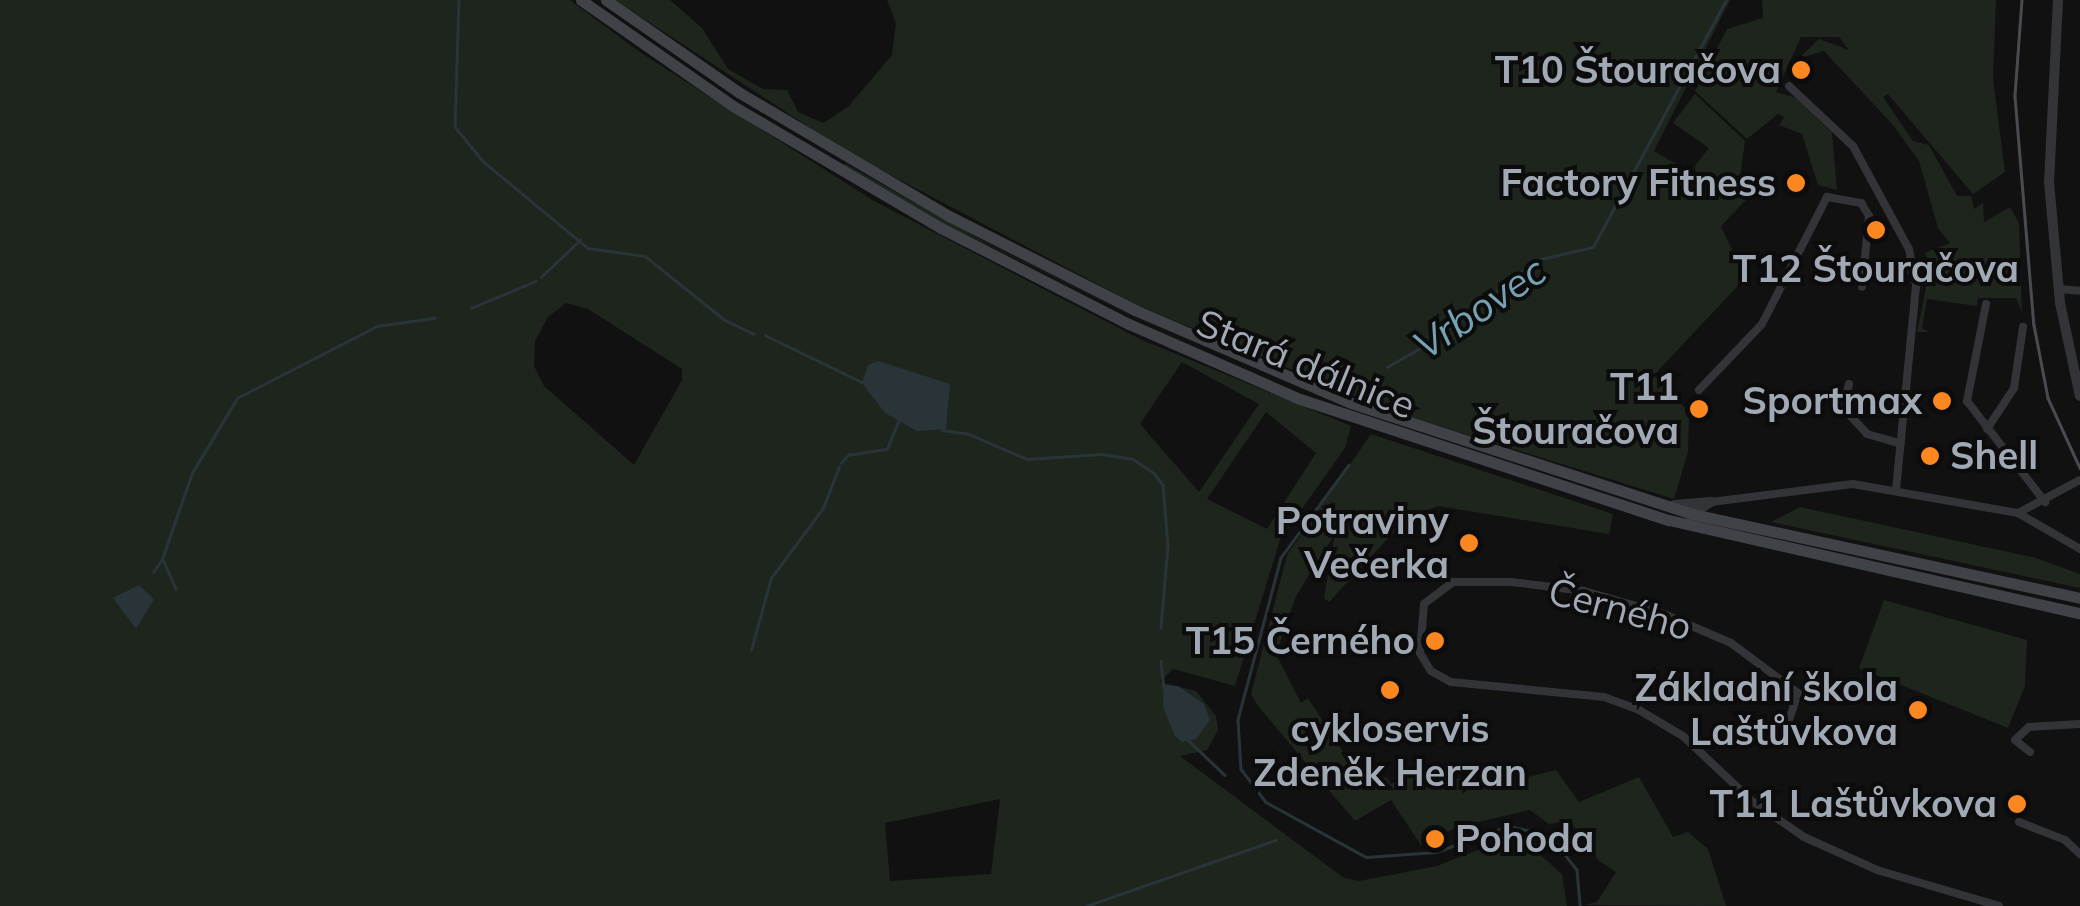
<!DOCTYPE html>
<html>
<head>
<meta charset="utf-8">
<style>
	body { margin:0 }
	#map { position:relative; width:2080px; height:906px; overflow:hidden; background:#111112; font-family:Mulish,sans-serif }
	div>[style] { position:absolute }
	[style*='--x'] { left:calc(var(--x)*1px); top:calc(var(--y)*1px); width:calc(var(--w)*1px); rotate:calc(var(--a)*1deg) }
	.green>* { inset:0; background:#1d251d }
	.water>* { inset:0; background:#293438 }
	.stream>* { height:2.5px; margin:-1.25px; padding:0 1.25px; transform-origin:1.25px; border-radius:1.25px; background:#293438 }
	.minor>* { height:8px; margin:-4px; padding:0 4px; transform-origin:4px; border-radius:4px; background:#323437 }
	.tertiary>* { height:10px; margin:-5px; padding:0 5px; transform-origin:5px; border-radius:5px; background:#323437 }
	.secondary>* { height:11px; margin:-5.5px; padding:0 5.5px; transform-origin:5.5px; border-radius:5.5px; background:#3f4348 }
	.tram>* { height:2.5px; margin:-1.25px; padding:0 1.25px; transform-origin:1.25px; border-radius:1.25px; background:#484c51 }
	.dots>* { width:28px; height:28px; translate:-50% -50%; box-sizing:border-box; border:5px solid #0c0c0d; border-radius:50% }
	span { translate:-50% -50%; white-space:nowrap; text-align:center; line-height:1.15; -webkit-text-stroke:8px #0c0c0d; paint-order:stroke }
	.poi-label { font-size:38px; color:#a1aab4; font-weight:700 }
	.right { translate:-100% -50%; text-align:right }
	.left { translate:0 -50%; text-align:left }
	.street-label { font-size:38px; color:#a1aab4 }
	.water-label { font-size:40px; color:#75a1b2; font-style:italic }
</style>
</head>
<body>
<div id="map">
	<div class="green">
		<div style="clip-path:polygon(evenodd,0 0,570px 0,641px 53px,874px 201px,1140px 339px,1351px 426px,1345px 448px,1280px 540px,1235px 686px,1173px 669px,1160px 682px,1196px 691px,1216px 716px,1218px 730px,1207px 750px,1180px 756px,1344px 878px,1359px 881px,1437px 866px,1506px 839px,1533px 849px,1562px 874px,1567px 906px,0 906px,0 0,566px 303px,588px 309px,682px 369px,682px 380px,634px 465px,544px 386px,534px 366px,535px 341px,548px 317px,566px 303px,0 0,1182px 362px,1259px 404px,1199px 492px,1140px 424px,1182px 362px,0 0,1266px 412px,1316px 453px,1267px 529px,1207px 499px,1266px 412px,0 0,1000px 799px,991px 874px,890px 881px,885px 823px,1000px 799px)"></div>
		<div style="clip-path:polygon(615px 0,670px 0,702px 28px,728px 69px,763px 89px,787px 90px,798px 112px,823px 123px,848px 107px,892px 55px,896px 23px,887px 0,1730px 0,1654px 151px,1696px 176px,1695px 166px,1709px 148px,1673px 123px,1695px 94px,1745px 141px,1739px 185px,1746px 200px,1721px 226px,1735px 257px,1752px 271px,1654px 375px,1689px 412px,1688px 452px,1674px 499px,1391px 411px,1137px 305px,847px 152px)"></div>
		<div style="clip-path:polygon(1762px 0,1996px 0,1993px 79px,2005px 172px,1973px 194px,1888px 94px,1883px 97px,1913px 141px,1929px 145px,1957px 196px,1971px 196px,1974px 209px,1983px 203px,1984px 222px,2010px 207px,2019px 223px,2022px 312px,2016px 298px,1978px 298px,1977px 306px,1927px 299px,1922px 328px,1928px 332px,1917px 332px,1929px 273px,1937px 284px,1925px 253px,1950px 243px,1938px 228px,1919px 161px,1893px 125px,1824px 51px,1798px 59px,1819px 39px,1849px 50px,1839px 37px,1801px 37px,1776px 92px,1797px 98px,1832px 133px,1837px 190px,1818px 185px,1802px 134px,1779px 125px,1784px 117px,1778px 114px,1747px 139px,1695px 91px,1727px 29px,1763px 18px)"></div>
		<div style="clip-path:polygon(846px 164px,990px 245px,1225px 361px,939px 221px,841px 165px)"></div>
		<div style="clip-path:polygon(1371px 434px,1613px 514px,1609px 534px,1438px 506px,1405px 520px,1329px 602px,1324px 598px,1335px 534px,1296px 596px,1276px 654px,1301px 703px,1308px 698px,1365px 786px,1386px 777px,1391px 784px,1418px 771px,1496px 785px,1556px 770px,1579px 802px,1639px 777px,1673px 837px,1688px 832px,1708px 849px,1726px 906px,1584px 905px,1597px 902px,1616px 872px,1599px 861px,1570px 821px,1549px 824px,1530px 810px,1460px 826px,1421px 845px,1391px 800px,1355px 821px,1258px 706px,1251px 694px,1287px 555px)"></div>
		<div style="clip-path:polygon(1800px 507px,2036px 558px,2080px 574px,2080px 588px,1771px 522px)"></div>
		<div style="clip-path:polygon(1884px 600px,2027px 640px,2025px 686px,2008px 728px,1859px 668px)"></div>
	</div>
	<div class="water">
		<div style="clip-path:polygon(878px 361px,950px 384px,946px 429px,917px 431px,885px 413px,862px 383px,868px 365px)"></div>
		<div style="clip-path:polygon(139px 585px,154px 599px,136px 629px,113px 598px)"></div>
		<div style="clip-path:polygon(1164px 685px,1178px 686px,1204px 704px,1210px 720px,1196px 739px,1182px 742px,1175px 736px,1163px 707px)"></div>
	</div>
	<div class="stream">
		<div style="--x:459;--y:0;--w:127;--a:91.8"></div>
		<div style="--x:455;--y:127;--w:45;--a:50.4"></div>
		<div style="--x:484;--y:162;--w:135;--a:39.6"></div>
		<div style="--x:588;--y:248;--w:58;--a:8"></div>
		<div style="--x:645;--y:256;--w:102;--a:38.7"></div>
		<div style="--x:725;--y:320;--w:32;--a:26"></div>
		<div style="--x:541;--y:277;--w:54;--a:-43.5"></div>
		<div style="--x:471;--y:308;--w:70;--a:-22.6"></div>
		<div style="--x:765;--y:335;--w:108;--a:25.9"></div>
		<div style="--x:1387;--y:367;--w:48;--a:-29.7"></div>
		<div style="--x:1429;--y:343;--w:136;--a:-37.5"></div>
		<div style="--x:1537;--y:260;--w:57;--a:-13.1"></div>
		<div style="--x:1593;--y:247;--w:281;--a:-61.7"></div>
		<div style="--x:942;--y:430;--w:27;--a:8"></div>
		<div style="--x:969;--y:434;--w:63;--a:23.3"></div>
		<div style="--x:1027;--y:459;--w:75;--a:-3.8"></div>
		<div style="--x:1102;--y:454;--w:31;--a:9"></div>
		<div style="--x:1133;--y:459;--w:27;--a:34"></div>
		<div style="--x:1155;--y:474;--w:14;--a:54"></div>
		<div style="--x:1163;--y:485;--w:60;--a:85.2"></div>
		<div style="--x:1168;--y:545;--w:83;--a:94.8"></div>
		<div style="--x:841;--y:463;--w:11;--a:-49"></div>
		<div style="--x:848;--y:455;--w:39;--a:-9"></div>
		<div style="--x:887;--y:449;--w:31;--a:-68"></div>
		<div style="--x:1349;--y:465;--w:115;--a:126.2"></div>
		<div style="--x:1281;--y:558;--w:168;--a:104.9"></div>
		<div style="--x:1238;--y:720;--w:49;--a:86.5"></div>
		<div style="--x:1241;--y:769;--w:41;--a:52.9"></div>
		<div style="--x:1266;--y:802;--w:114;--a:28.8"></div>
		<div style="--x:1366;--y:857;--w:70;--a:-4.1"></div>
		<div style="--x:1436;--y:852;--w:77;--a:-19.9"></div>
		<div style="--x:1508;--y:826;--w:43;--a:12.1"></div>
		<div style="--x:1550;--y:835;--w:44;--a:52.4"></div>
		<div style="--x:1577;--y:870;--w:36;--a:85"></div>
		<div style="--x:153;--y:572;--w:14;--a:-54"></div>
		<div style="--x:176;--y:590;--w:34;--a:-114"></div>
		<div style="--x:162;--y:559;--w:91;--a:-70.8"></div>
		<div style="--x:192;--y:473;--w:87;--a:-59"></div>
		<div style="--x:237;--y:398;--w:157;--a:-27.2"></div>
		<div style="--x:377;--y:326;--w:58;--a:-8"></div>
		<div style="--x:751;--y:650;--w:75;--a:-74.5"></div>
		<div style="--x:771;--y:578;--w:87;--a:-53.4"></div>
		<div style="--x:823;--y:508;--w:44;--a:-68.7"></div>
		<div style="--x:1161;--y:661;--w:27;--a:84"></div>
		<div style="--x:1187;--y:739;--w:52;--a:43.5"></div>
		<div style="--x:1086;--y:906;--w:201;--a:-19.2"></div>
	</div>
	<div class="minor">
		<div style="--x:1789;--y:86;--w:88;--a:43.2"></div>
		<div style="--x:1853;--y:146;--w:117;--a:61.5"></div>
		<div style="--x:1909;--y:249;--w:38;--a:79"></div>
		<div style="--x:1916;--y:286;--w:205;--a:95.6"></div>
		<div style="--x:1863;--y:271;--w:51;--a:-1.1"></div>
		<div style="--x:2059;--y:289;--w:21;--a:5"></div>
		<div style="--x:1986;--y:304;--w:99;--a:101.1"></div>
		<div style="--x:1967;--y:401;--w:128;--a:52.3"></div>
		<div style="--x:1849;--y:384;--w:25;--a:104"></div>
		<div style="--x:1843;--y:408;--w:35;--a:47"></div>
		<div style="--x:1867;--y:434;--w:35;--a:16"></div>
		<div style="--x:1699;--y:390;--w:91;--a:-46.3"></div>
		<div style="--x:1762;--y:324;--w:143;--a:-62.9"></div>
		<div style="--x:1827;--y:197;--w:35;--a:10"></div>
		<div style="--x:1861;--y:203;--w:15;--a:58"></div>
		<div style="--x:1869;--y:216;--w:71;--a:95.6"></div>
		<div style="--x:1987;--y:429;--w:49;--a:-56.6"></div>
		<div style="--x:2014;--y:388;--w:62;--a:-81.6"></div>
		<div style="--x:1711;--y:502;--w:143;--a:-7.2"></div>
		<div style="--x:1853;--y:484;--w:168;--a:10"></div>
		<div style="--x:2018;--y:513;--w:70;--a:-28"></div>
		<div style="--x:2018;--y:513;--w:72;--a:30.1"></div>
		<div style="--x:1783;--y:738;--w:47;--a:-71.6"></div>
		<div style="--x:1798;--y:693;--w:84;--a:-143.3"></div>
		<div style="--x:1731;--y:643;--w:73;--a:-156.6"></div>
		<div style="--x:1664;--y:614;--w:83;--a:-164"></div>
		<div style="--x:1584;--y:591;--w:73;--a:-172.9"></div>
		<div style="--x:1512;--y:582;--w:59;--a:180"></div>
		<div style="--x:1453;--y:582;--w:36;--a:143"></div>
		<div style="--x:1424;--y:604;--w:49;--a:94.7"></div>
		<div style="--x:1420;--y:653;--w:21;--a:59"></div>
		<div style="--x:1431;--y:671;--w:23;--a:29"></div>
		<div style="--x:1451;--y:682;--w:154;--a:5.6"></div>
		<div style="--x:1604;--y:697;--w:37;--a:20"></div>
		<div style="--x:1639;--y:710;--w:51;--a:30.6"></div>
		<div style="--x:1683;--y:736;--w:95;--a:43.3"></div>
		<div style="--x:1752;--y:801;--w:63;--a:34.7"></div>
		<div style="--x:1804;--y:837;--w:80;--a:24.3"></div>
		<div style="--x:1877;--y:870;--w:127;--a:16.4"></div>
		<div style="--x:2030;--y:752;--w:19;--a:-141"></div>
		<div style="--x:2015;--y:740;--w:19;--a:-43"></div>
		<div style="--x:2029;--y:727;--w:51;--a:-3.4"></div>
		<div style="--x:2019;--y:822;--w:49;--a:21.4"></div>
		<div style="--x:2065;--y:840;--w:21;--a:43"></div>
	</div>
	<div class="tertiary">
		<div style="--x:2058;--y:0;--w:182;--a:92.8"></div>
		<div style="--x:2049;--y:182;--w:121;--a:84.8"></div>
		<div style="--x:2060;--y:303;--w:95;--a:77.9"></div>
		<div style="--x:1674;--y:505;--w:36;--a:-5"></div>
		<div style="--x:1690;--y:515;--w:25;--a:-32"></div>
	</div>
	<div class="secondary">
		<div style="--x:581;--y:0;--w:185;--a:34.9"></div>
		<div style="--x:733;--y:106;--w:241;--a:30.4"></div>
		<div style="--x:941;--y:228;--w:211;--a:27.1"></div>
		<div style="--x:1129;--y:324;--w:187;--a:23.7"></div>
		<div style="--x:1300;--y:399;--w:388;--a:18.2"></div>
		<div style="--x:1669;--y:520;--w:421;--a:12.8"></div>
		<div style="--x:606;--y:0;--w:163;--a:34.8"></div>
		<div style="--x:740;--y:93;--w:243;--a:30.5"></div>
		<div style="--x:949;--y:216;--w:208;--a:26.8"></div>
		<div style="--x:1135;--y:310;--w:235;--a:23.3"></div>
		<div style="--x:1351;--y:403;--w:359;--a:18"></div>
		<div style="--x:1692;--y:514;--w:397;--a:12.2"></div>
	</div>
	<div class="tram">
		<div style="--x:2022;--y:0;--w:96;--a:94.2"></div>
		<div style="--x:2015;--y:96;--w:230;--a:85.3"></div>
		<div style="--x:2034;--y:325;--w:74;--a:79.1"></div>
		<div style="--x:2048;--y:398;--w:77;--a:65.4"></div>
	</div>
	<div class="dots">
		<div style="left:1801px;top:70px;background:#fb8720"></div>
		<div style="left:1796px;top:183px;background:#fb8720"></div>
		<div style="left:1876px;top:230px;background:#fb8720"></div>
		<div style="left:1942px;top:401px;background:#fb8720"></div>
		<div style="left:1699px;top:409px;background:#fb8720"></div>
		<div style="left:1930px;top:456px;background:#fb8720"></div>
		<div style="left:1469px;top:543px;background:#fb8720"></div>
		<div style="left:1435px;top:641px;background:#fb8720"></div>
		<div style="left:1390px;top:690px;background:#fb8720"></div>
		<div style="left:1918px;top:710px;background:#fb8720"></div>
		<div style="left:2017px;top:804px;background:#fb8720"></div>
		<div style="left:1435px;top:839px;background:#fb8720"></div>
	</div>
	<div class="poi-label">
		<span class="right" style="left:1781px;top:70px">T10 Štouračova</span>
		<span class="right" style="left:1776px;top:183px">Factory Fitness</span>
		<span style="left:1876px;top:269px">T12 Štouračova</span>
		<span class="right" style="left:1679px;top:409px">T11<br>Štouračova</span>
		<span class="right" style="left:1922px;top:401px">Sportmax</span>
		<span class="left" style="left:1950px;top:456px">Shell</span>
		<span class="right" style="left:1449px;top:543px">Potraviny<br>Večerka</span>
		<span class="right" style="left:1415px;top:641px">T15 Černého</span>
		<span class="right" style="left:1898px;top:710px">Základní škola<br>Laštůvkova</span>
		<span style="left:1390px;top:751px">cykloservis<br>Zdeněk Herzan</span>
		<span class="right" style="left:1997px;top:804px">T11 Laštůvkova</span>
		<span class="left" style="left:1455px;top:839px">Pohoda</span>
	</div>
	<div class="street-label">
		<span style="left:1306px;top:364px;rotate:22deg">Stará dálnice</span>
		<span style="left:1620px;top:609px;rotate:15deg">Černého</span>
	</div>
	<div class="water-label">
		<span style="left:1479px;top:307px;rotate:-34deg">Vrbovec</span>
	</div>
</div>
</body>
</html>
